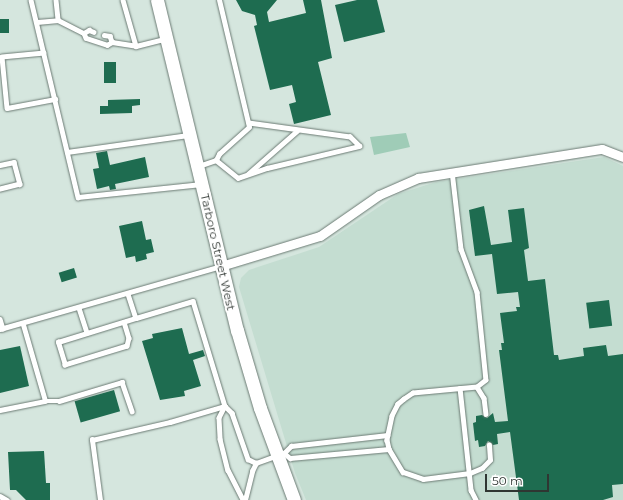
<!DOCTYPE html>
<html>
<head>
<meta charset="utf-8">
<style>
	body { margin:0 }
	#map { position:relative; width:623px; height:500px; overflow:hidden; background:#d5e6de; font-family:Montserrat,sans-serif }
	div>[style] { position:absolute }
	[style*='--x'] { left:calc(var(--x)*1px); top:calc(var(--y)*1px); width:calc(var(--w)*1px); rotate:calc(var(--a)*1deg) }
	.built>* { inset:0; background:#c4ddd1 }
	.green>* { inset:0; background:#9fccb7 }
	.building>* { inset:0; background:#1e6c50; transform-origin:0 0 }
	.roads { filter:drop-shadow(0 0 1px #6b7a73) drop-shadow(0 0 1px #6b7a73) }
	.lane>* { height:4.5px; margin:-2.25px; padding:0 2.25px; transform-origin:2.25px; border-radius:2.25px; background:#fff }
	.street>* { height:9px; margin:-4.5px; padding:0 4.5px; transform-origin:4.5px; border-radius:4.5px; background:#fff }
	.secondary>* { height:13px; margin:-6.5px; padding:0 6.5px; transform-origin:6.5px; border-radius:6.5px; background:#fff }
	span { translate:-50% -50%; white-space:nowrap; text-align:center; line-height:1.15; -webkit-text-stroke:4px #fff; paint-order:stroke }
	.street-label { font-size:12px; color:#2f3632 }
	.scale { position:absolute; left:485px; top:474px; width:64px; height:18px; box-sizing:border-box; border:2px solid #2f3632; border-top:0; padding-left:5px; font-size:12px; line-height:14px; white-space:nowrap; color:#2f3632; -webkit-text-stroke:3px #fff; paint-order:stroke }
</style>
</head>
<body>
<div id="map">
	<div class="built">
		<div style="clip-path:polygon(604px 157px,623px 166px,623px 500px,306px 500px,295px 473px,239px 287px,241px 278px,249px 270px,319px 247px,398px 194px,436px 182px)"></div>
	</div>
	<div class="green">
		<div style="clip-path:polygon(406px 133px,410px 147px,374px 155px,370px 137px)"></div>
	</div>
	<div class="building">
		<div style="clip-path:polygon(236px 0,277px 0,267px 12px,269px 22px,306px 13px,303px 0,321px 0,332px 58px,318px 62px,331px 115px,294px 124px,289px 104px,296px 102px,292px 85px,270px 90px,254px 26px,257px 25px,255px 15px,242px 11px)"></div>
		<div style="clip-path:polygon(357px 0,377px 0,385px 32px,344px 42px,335px 5px)"></div>
		<div style="left:0;top:19px;width:9px;height:14px"></div>
		<div style="left:104px;top:62px;width:12px;height:21px"></div>
		<div style="clip-path:polygon(140px 99px,140px 105px,132px 106px,132px 113px,100px 114px,100px 106px,108px 106px,108px 100px)"></div>
		<div style="clip-path:polygon(107px 151px,110px 165px,145px 157px,149px 177px,115px 184px,116px 189px,110px 190px,109px 186px,97px 189px,93px 169px,99px 168px,96px 153px)"></div>
		<div style="clip-path:polygon(484px 206px,491px 245px,512px 242px,508px 210px,524px 208px,529px 248px,524px 250px,528px 281px,545px 279px,554px 355px,558px 355px,559px 360px,584px 356px,583px 348px,606px 345px,608px 356px,623px 354px,623px 484px,612px 485px,613px 497px,603px 500px,519px 500px,510px 432px,497px 434px,498px 444px,493px 445px,488px 441px,485px 446px,479px 447px,478px 440px,475px 441px,473px 423px,476px 422px,476px 416px,482px 415px,487px 418px,493px 413px,495px 422px,508px 421px,499px 350px,502px 350px,501px 343px,504px 343px,500px 313px,517px 311px,516px 307px,520px 307px,518px 292px,497px 294px,492px 254px,475px 256px,469px 210px)"></div>
		<div style="clip-path:polygon(142px 221px,146px 240px,151px 239px,154px 252px,146px 254px,147px 259px,136px 262px,135px 256px,126px 258px,119px 226px)"></div>
		<div style="left:74px;top:268px;width:10px;height:16px;rotate:73deg"></div>
		<div style="left:609px;top:300px;width:26px;height:23px;rotate:83deg"></div>
		<div style="clip-path:polygon(182px 328px,189px 354px,203px 350px,205px 356px,193px 360px,201px 386px,184px 391px,185px 396px,160px 400px,142px 341px,153px 338px,152px 334px)"></div>
		<div style="clip-path:polygon(20px 346px,29px 386px,0 393px,0 350px)"></div>
		<div style="left:114px;top:390px;width:22px;height:41px;rotate:74deg"></div>
		<div style="clip-path:polygon(44px 451px,46px 483px,50px 483px,50px 500px,26px 500px,16px 490px,10px 490px,8px 452px)"></div>
	</div>
	<div class="roads">
		<div class="lane">
			<div style="--x:31;--y:0;--w:203;--a:76.6"></div>
			<div style="--x:78;--y:197;--w:124;--a:-6"></div>
			<div style="--x:56;--y:0;--w:20;--a:84"></div>
			<div style="--x:123;--y:0;--w:48;--a:74.2"></div>
			<div style="--x:37;--y:22;--w:21;--a:-5"></div>
			<div style="--x:58;--y:20;--w:29;--a:27"></div>
			<div style="--x:84;--y:33;--w:5;--a:68"></div>
			<div style="--x:86;--y:38;--w:22;--a:18"></div>
			<div style="--x:107;--y:45;--w:6;--a:-31"></div>
			<div style="--x:112;--y:42;--w:24;--a:9"></div>
			<div style="--x:136;--y:46;--w:30;--a:-14"></div>
			<div style="--x:84;--y:33;--w:6;--a:-31"></div>
			<div style="--x:89;--y:30;--w:5;--a:22"></div>
			<div style="--x:104;--y:35;--w:6;--a:9"></div>
			<div style="--x:110;--y:36;--w:6;--a:72"></div>
			<div style="--x:44;--y:53;--w:42;--a:174.6"></div>
			<div style="--x:2;--y:57;--w:51;--a:84.4"></div>
			<div style="--x:7;--y:108;--w:49;--a:-10.6"></div>
			<div style="--x:67;--y:152;--w:122;--a:-8"></div>
			<div style="--x:216;--y:160;--w:28;--a:39"></div>
			<div style="--x:238;--y:178;--w:31;--a:-19"></div>
			<div style="--x:267;--y:168;--w:95;--a:-13.4"></div>
			<div style="--x:359;--y:146;--w:13;--a:-135"></div>
			<div style="--x:350;--y:137;--w:102;--a:-172.1"></div>
			<div style="--x:0;--y:165;--w:14;--a:-12"></div>
			<div style="--x:14;--y:162;--w:23;--a:75"></div>
			<div style="--x:20;--y:184;--w:21;--a:166"></div>
			<div style="--x:199;--y:166;--w:18;--a:-19"></div>
			<div style="--x:216;--y:160;--w:7;--a:-63"></div>
			<div style="--x:219;--y:154;--w:40;--a:-42"></div>
			<div style="--x:249;--y:127;--w:130;--a:-103.3"></div>
			<div style="--x:452;--y:171;--w:79;--a:83.4"></div>
			<div style="--x:461;--y:249;--w:46;--a:69.6"></div>
			<div style="--x:477;--y:292;--w:88;--a:84.2"></div>
			<div style="--x:486;--y:380;--w:11;--a:142"></div>
			<div style="--x:477;--y:387;--w:64;--a:174.6"></div>
			<div style="--x:413;--y:393;--w:11;--a:146"></div>
			<div style="--x:404;--y:399;--w:8;--a:140"></div>
			<div style="--x:398;--y:404;--w:13;--a:117"></div>
			<div style="--x:392;--y:416;--w:25;--a:102"></div>
			<div style="--x:387;--y:440;--w:9;--a:77"></div>
			<div style="--x:389;--y:449;--w:27;--a:59"></div>
			<div style="--x:403;--y:472;--w:21;--a:19"></div>
			<div style="--x:423;--y:479;--w:47;--a:-7.3"></div>
			<div style="--x:470;--y:473;--w:13;--a:-23"></div>
			<div style="--x:482;--y:468;--w:11;--a:-45"></div>
			<div style="--x:490;--y:460;--w:15;--a:-94"></div>
			<div style="--x:248;--y:174;--w:65;--a:-41.3"></div>
			<div style="--x:128;--y:294;--w:25;--a:72"></div>
			<div style="--x:79;--y:308;--w:26;--a:72"></div>
			<div style="--x:0;--y:319;--w:10;--a:73"></div>
			<div style="--x:124;--y:322;--w:17;--a:73"></div>
			<div style="--x:129;--y:338;--w:8;--a:104"></div>
			<div style="--x:127;--y:346;--w:65;--a:163"></div>
			<div style="--x:65;--y:365;--w:24;--a:-107"></div>
			<div style="--x:58;--y:342;--w:82;--a:-17.1"></div>
			<div style="--x:136;--y:318;--w:59;--a:-16.6"></div>
			<div style="--x:193;--y:301;--w:110;--a:73.1"></div>
			<div style="--x:225;--y:406;--w:10;--a:45"></div>
			<div style="--x:232;--y:413;--w:49;--a:70.8"></div>
			<div style="--x:248;--y:459;--w:9;--a:27"></div>
			<div style="--x:0;--y:329;--w:230;--a:-15.9"></div>
			<div style="--x:477;--y:387;--w:13;--a:58"></div>
			<div style="--x:484;--y:398;--w:16;--a:83"></div>
			<div style="--x:460;--y:388;--w:103;--a:83.8"></div>
			<div style="--x:471;--y:490;--w:11;--a:63"></div>
			<div style="--x:45;--y:401;--w:14;--a:0"></div>
			<div style="--x:59;--y:401;--w:66;--a:-16.8"></div>
			<div style="--x:122;--y:382;--w:31;--a:71"></div>
			<div style="--x:225;--y:406;--w:13;--a:117"></div>
			<div style="--x:219;--y:418;--w:21;--a:87"></div>
			<div style="--x:220;--y:439;--w:32;--a:76"></div>
			<div style="--x:228;--y:470;--w:34;--a:63"></div>
			<div style="--x:0;--y:410;--w:46;--a:-11.3"></div>
			<div style="--x:45;--y:401;--w:79;--a:-106.1"></div>
			<div style="--x:284;--y:453;--w:8;--a:40"></div>
			<div style="--x:290;--y:458;--w:99;--a:-5.2"></div>
			<div style="--x:0;--y:496;--w:8;--a:30"></div>
			<div style="--x:100;--y:500;--w:61;--a:-97.6"></div>
			<div style="--x:92;--y:440;--w:80;--a:-13"></div>
			<div style="--x:170;--y:422;--w:57;--a:-16.2"></div>
			<div style="--x:245;--y:500;--w:30;--a:-76"></div>
			<div style="--x:252;--y:471;--w:9;--a:-63"></div>
			<div style="--x:256;--y:463;--w:30;--a:-20"></div>
			<div style="--x:284;--y:453;--w:10;--a:-45"></div>
			<div style="--x:291;--y:446;--w:97;--a:-6.5"></div>
		</div>
		<div class="street">
			<div style="--x:221;--y:266;--w:103;--a:-16.9"></div>
			<div style="--x:320;--y:236;--w:72;--a:-34.8"></div>
			<div style="--x:379;--y:195;--w:43;--a:-23.6"></div>
			<div style="--x:418;--y:178;--w:186;--a:-9"></div>
			<div style="--x:602;--y:149;--w:22;--a:21"></div>
		</div>
		<div class="secondary">
			<div style="--x:157;--y:0;--w:340;--a:76.4"></div>
			<div style="--x:237;--y:330;--w:81;--a:73.6"></div>
			<div style="--x:260;--y:408;--w:98;--a:69.7"></div>
		</div>
	</div>
	<div class="street-label">
		<span style="left:218px;top:252px;rotate:77deg">Tarboro Street West</span>
	</div>
	<div class="scale">50 m</div>
</div>
</body>
</html>
